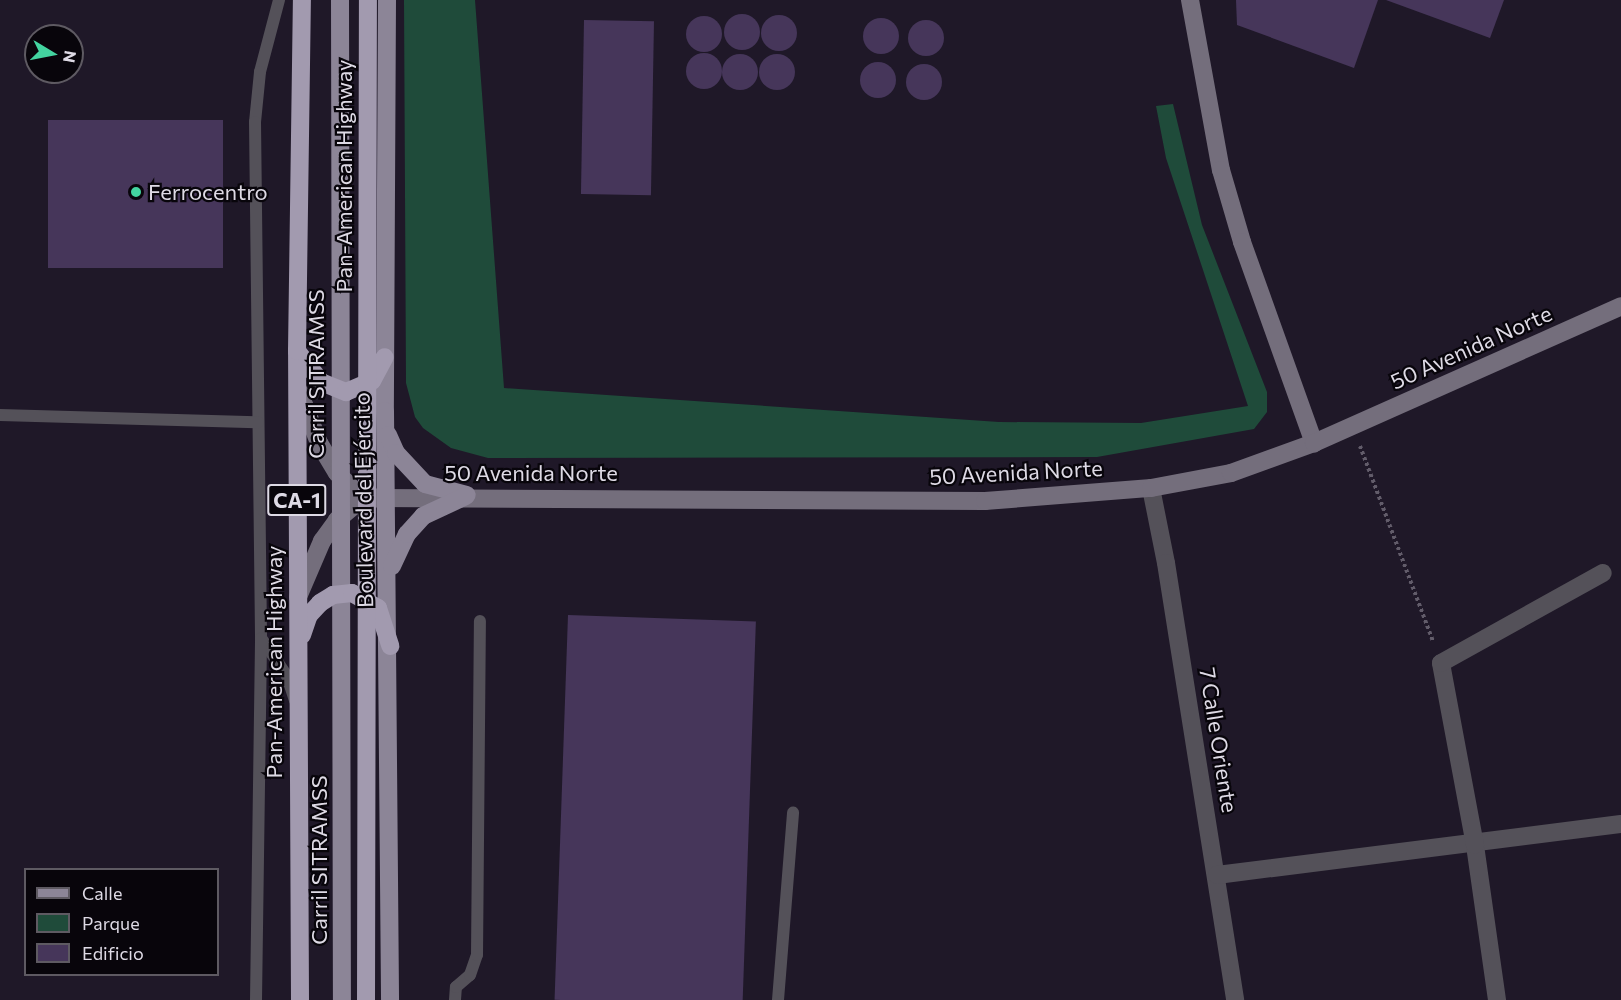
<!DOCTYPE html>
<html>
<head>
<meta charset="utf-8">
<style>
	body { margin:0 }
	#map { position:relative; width:1621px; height:1000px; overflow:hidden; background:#1f1828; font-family:Commissioner,sans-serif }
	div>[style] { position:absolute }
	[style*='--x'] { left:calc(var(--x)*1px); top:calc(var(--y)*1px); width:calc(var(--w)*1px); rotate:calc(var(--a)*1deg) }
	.green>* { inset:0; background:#1f4b3a }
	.building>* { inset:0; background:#46365a; transform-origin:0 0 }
	.round { border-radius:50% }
	.path>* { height:4px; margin-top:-2px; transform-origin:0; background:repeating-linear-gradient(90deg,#625c6a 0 3px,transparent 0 6px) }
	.lane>* { height:12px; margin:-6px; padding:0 6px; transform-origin:6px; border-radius:6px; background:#545159 }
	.street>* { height:18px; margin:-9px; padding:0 9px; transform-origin:9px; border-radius:9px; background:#545159 }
	.secondary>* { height:18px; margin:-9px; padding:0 9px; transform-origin:9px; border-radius:9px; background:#746e7c }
	.primary>* { height:18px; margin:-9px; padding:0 9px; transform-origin:9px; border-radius:9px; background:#8c8597 }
	.highway>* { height:18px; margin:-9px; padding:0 9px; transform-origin:9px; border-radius:9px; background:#a29aaf }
	.dots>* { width:16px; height:16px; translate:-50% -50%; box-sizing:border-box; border:3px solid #08050b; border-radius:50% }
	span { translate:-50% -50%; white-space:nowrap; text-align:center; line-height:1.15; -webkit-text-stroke:4.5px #08050b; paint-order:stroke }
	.shield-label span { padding:2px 4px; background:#08050b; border:2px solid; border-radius:4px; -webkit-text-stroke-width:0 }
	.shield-label { font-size:21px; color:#dedae5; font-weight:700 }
	.street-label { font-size:22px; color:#dedae5 }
	.poi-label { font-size:22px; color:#dedae5 }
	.left { translate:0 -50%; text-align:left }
	.legend { position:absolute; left:24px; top:868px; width:195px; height:108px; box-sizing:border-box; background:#08050b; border:2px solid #5e5a62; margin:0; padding:8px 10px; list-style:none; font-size:18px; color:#dedae5 }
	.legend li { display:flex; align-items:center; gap:12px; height:30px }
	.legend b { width:30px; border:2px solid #5e5a62 }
	.north { position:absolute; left:24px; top:24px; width:60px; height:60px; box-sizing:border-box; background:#08050b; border:2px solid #5e5a62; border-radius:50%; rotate:100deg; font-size:16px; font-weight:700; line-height:24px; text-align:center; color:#dedae5 }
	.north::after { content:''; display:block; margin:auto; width:21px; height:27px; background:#43d4a0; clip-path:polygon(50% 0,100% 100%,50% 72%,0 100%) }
</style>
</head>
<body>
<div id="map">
	<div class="green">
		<div style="clip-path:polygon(404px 0,475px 0,504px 388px,999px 422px,1141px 423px,1248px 406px,1166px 158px,1156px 106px,1173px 104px,1202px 225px,1267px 392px,1267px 412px,1254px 429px,1097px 457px,488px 458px,451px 448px,423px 428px,415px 417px,406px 383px)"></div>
	</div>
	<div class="building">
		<div style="clip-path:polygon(1236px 0,1378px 0,1354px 68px,1237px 25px)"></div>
		<div style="clip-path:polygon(1386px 0,1504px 0,1490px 38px)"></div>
		<div class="round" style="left:724px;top:14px;width:36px;height:36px"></div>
		<div class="round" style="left:761px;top:15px;width:36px;height:36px"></div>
		<div class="round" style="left:686px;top:16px;width:36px;height:36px"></div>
		<div class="round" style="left:863px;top:18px;width:36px;height:36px"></div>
		<div style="left:584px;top:20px;width:70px;height:174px;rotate:1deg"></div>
		<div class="round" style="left:908px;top:20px;width:36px;height:36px"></div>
		<div class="round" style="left:686px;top:53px;width:36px;height:36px"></div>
		<div class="round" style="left:759px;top:54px;width:36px;height:36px"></div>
		<div class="round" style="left:722px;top:54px;width:36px;height:36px"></div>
		<div class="round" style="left:860px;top:62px;width:36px;height:36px"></div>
		<div class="round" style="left:906px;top:64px;width:36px;height:36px"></div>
		<div style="left:223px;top:120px;width:148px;height:175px;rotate:90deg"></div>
		<div style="left:568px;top:615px;width:188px;height:385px;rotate:2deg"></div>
	</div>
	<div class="path">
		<div style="--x:1360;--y:446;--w:208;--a:69.5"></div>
	</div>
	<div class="lane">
		<div style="--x:279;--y:0;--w:74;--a:104.8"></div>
		<div style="--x:260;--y:72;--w:50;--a:95.7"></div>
		<div style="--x:255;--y:122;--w:516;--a:89.33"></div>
		<div style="--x:261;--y:638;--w:46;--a:55.6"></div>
		<div style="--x:287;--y:676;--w:26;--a:72"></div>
		<div style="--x:0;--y:415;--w:258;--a:1.6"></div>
		<div style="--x:256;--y:1000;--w:361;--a:-89.2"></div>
		<div style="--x:455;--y:1000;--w:13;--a:-86"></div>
		<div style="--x:456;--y:987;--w:18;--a:-41"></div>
		<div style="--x:470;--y:975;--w:21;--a:-71"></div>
		<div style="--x:477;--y:955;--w:334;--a:-89.5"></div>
		<div style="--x:778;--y:1000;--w:188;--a:-85.4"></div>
	</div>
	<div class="street">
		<div style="--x:1151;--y:488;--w:76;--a:78.7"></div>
		<div style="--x:1166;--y:563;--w:442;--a:81"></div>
		<div style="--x:1217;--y:875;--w:407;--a:-7.2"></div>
		<div style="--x:1497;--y:1000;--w:157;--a:-98.1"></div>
		<div style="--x:1475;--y:845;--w:185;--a:-100.6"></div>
		<div style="--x:1441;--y:663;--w:185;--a:-29.1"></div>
	</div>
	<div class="secondary">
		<div style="--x:1190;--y:0;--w:173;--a:79.7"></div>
		<div style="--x:1221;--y:170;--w:75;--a:73.7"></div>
		<div style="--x:1242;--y:242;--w:214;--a:70.3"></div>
		<div style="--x:298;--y:389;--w:58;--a:68.7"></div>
		<div style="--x:319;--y:443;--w:35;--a:59"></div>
		<div style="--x:337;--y:473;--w:27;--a:45"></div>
		<div style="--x:356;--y:492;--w:22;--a:16"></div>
		<div style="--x:298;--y:597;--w:61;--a:-66.8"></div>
		<div style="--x:322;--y:541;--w:26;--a:-54"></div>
		<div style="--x:337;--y:520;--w:23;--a:-40"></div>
		<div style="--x:355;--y:505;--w:23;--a:-18"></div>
		<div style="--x:377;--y:498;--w:608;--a:0.28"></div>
		<div style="--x:985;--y:501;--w:167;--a:-4.5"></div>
		<div style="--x:1151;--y:488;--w:81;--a:-10.6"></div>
		<div style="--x:1231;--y:473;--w:88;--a:-19.9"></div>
		<div style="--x:1314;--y:443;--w:336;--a:-24"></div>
	</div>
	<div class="primary">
		<div style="--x:340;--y:0;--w:1000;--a:89.89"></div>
		<div style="--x:387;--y:0;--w:411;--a:90.3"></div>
		<div style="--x:385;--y:411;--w:589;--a:89.51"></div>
		<div style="--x:388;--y:435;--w:20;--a:66"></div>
		<div style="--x:396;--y:453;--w:42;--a:46.9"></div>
		<div style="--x:425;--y:484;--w:43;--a:14.7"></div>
		<div style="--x:392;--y:566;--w:35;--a:-65"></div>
		<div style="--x:407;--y:534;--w:24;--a:-48"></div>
		<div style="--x:423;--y:516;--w:47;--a:-24.9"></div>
	</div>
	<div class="highway">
		<div style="--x:297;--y:351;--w:39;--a:52"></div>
		<div style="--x:321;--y:382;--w:27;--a:22"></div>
		<div style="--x:346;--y:392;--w:28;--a:-23"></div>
		<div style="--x:372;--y:381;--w:27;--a:-62"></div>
		<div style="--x:302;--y:635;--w:21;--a:-71"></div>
		<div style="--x:309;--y:615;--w:16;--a:-47"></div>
		<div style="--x:320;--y:603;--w:15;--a:-32"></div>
		<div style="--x:333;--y:595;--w:19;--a:-6"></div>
		<div style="--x:352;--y:593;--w:30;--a:30"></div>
		<div style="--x:378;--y:608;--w:40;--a:72"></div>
		<div style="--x:300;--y:1000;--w:649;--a:-90.26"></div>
		<div style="--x:297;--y:351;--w:351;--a:-89.2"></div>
		<div style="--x:366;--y:1000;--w:1000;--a:-89.89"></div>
	</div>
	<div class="dots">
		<div style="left:136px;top:192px;background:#43d4a0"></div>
	</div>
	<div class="shield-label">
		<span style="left:297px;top:500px">CA-1</span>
	</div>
	<div class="street-label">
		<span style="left:344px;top:176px;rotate:-90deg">Pan-American Highway</span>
		<span style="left:1471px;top:347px;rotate:-24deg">50 Avenida Norte</span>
		<span style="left:316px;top:374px;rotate:-90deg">Carril SITRAMSS</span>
		<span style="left:1016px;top:472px;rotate:-3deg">50 Avenida Norte</span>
		<span style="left:531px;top:473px">50 Avenida Norte</span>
		<span style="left:363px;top:500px;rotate:-91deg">Boulevard del Ejército</span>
		<span style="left:274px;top:662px;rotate:-90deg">Pan-American Highway</span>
		<span style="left:1219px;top:740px;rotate:81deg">7 Calle Oriente</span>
		<span style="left:319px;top:860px;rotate:-90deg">Carril SITRAMSS</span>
	</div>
	<div class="poi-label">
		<span class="left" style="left:148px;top:192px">Ferrocentro</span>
	</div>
	<ul class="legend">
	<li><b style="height:8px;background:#8c8597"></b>Calle</li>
	<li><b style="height:16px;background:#1f4b3a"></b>Parque</li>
	<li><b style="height:16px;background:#46365a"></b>Edificio</li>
	</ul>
	<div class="north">N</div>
</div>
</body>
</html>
